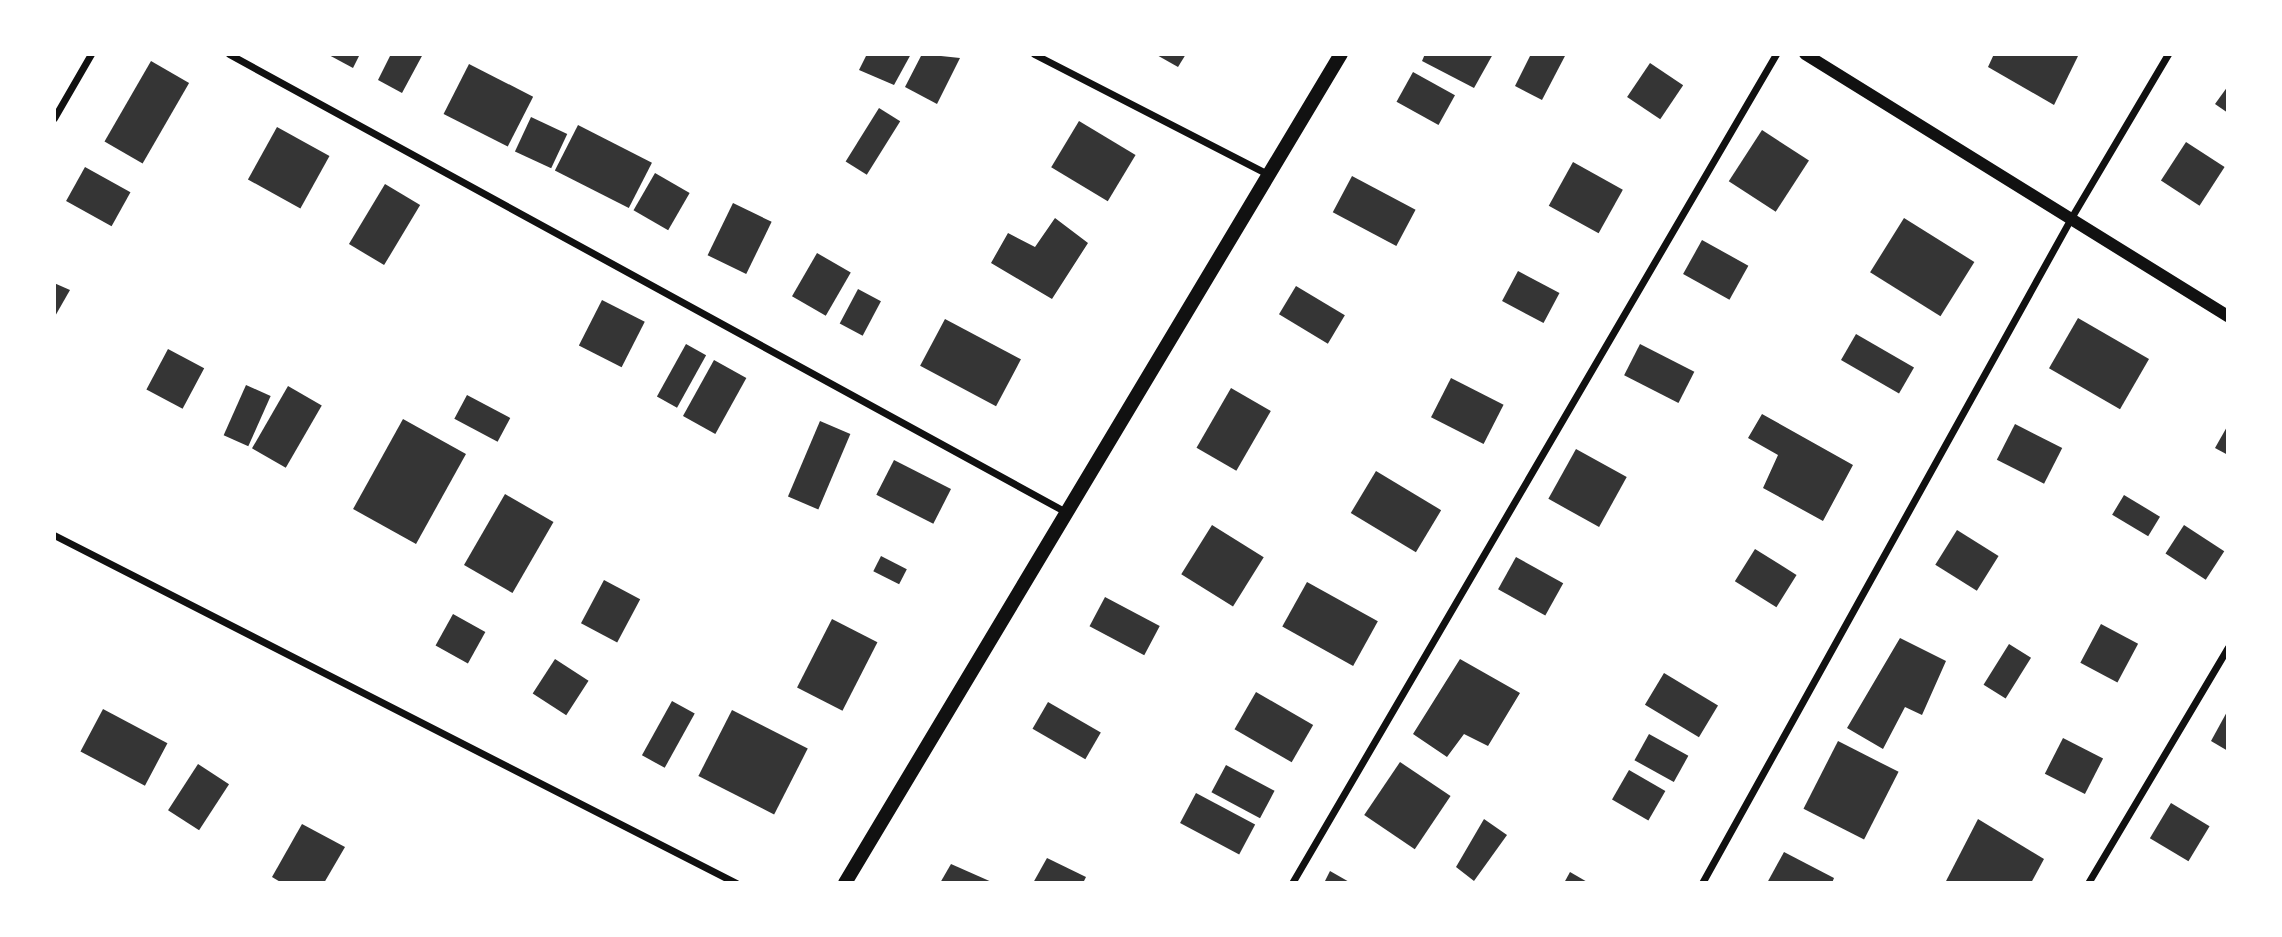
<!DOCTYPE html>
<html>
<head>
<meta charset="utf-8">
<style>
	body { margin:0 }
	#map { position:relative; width:2282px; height:937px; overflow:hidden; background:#fff; font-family:Helvetica,sans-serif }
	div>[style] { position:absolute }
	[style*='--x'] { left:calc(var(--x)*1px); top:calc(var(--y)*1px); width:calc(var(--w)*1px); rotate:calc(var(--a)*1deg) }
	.building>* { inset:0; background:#353535; transform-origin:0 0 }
	.minor>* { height:7px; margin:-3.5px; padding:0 3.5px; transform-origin:3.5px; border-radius:3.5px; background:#111 }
	.tertiary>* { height:12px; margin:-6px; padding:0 6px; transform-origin:6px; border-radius:6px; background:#111 }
	.secondary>* { height:14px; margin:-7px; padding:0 7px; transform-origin:7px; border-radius:7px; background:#111 }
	span { translate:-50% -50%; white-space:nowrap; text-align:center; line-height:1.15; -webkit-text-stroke:7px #fff; paint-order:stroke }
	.frame { position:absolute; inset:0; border:56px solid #fff; pointer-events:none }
</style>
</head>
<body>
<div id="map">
	<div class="building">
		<div style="clip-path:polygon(327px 54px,360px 54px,353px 68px)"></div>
		<div style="clip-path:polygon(391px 54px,423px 54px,402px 93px,378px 80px)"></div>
		<div style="clip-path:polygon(867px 54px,911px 54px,894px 85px,859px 70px)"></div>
		<div style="clip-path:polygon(922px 54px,960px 58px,937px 104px,905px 87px)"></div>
		<div style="clip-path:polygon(1155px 54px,1186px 54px,1178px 67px)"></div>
		<div style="clip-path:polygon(1425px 54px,1493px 54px,1474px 88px,1422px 61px)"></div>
		<div style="clip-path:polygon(1531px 54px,1566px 54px,1542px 100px,1515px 86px)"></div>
		<div style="clip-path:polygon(1994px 54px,2079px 54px,2054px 105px,1988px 67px)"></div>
		<div style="left:151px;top:61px;width:44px;height:93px;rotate:30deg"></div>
		<div style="left:1650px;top:63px;width:40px;height:41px;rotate:34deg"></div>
		<div style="left:469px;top:64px;width:72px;height:56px;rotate:27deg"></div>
		<div style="left:1413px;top:72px;width:48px;height:34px;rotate:29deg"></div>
		<div style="clip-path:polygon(2228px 86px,2228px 113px,2215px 104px)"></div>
		<div style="left:879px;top:108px;width:25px;height:63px;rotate:32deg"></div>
		<div style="left:531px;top:117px;width:40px;height:38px;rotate:25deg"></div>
		<div style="left:1079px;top:121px;width:66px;height:54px;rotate:31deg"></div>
		<div style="left:578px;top:125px;width:83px;height:51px;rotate:27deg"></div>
		<div style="left:277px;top:127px;width:60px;height:60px;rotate:29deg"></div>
		<div style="left:1762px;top:130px;width:56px;height:61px;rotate:33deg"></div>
		<div style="left:2186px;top:142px;width:46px;height:46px;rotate:33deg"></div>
		<div style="left:1573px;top:162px;width:57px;height:50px;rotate:29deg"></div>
		<div style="left:85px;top:167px;width:52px;height:39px;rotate:29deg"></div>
		<div style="left:655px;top:173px;width:40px;height:43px;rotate:30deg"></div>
		<div style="left:1352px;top:176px;width:72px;height:41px;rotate:28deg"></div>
		<div style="left:385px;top:184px;width:41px;height:70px;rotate:31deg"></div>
		<div style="left:733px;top:203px;width:43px;height:58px;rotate:26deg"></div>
		<div style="clip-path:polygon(1055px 218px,1088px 243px,1052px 299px,991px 263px,1008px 233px,1035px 247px)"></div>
		<div style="left:1904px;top:218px;width:83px;height:64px;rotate:32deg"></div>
		<div style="left:1702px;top:240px;width:53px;height:39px;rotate:29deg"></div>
		<div style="left:817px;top:253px;width:39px;height:50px;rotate:30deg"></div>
		<div style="left:1518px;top:271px;width:47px;height:34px;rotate:28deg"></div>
		<div style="clip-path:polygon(54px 283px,70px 290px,54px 318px)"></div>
		<div style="left:1296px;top:286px;width:57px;height:33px;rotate:31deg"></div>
		<div style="left:858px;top:289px;width:26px;height:39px;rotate:28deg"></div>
		<div style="left:602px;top:300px;width:48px;height:51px;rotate:27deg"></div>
		<div style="left:2078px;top:318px;width:82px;height:58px;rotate:30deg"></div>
		<div style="left:945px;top:319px;width:86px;height:53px;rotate:28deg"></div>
		<div style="left:1856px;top:334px;width:67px;height:30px;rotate:30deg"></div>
		<div style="left:686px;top:344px;width:23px;height:60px;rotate:29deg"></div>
		<div style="left:1640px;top:344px;width:61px;height:35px;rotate:27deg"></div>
		<div style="left:168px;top:349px;width:41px;height:46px;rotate:28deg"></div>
		<div style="left:714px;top:360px;width:37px;height:64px;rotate:29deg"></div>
		<div style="left:1451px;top:378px;width:59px;height:44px;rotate:27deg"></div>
		<div style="left:246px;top:385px;width:27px;height:55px;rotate:24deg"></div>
		<div style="left:288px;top:386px;width:39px;height:72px;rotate:30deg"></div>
		<div style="left:1231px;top:388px;width:46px;height:69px;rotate:30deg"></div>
		<div style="left:467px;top:395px;width:49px;height:27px;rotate:28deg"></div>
		<div style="clip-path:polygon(1762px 414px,1853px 465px,1823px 521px,1763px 488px,1778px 455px,1748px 438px)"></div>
		<div style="left:403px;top:419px;width:72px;height:103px;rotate:29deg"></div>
		<div style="left:820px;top:421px;width:33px;height:82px;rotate:23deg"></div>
		<div style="left:2015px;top:424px;width:53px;height:40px;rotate:27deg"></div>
		<div style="clip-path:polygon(2228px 425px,2228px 455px,2215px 448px)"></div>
		<div style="left:1576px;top:449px;width:58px;height:57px;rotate:29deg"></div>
		<div style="left:894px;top:460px;width:64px;height:39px;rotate:27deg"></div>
		<div style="left:1376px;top:471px;width:76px;height:49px;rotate:31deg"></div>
		<div style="left:505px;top:494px;width:56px;height:82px;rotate:30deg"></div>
		<div style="left:2124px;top:495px;width:42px;height:23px;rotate:31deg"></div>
		<div style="left:1212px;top:525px;width:61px;height:58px;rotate:32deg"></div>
		<div style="left:2184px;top:525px;width:48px;height:34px;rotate:33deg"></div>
		<div style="left:1957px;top:530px;width:49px;height:41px;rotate:32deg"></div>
		<div style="left:1755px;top:549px;width:49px;height:38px;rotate:32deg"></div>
		<div style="left:881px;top:556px;width:29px;height:17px;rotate:27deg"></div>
		<div style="left:1516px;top:557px;width:54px;height:37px;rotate:29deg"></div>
		<div style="left:604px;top:580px;width:41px;height:49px;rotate:28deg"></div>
		<div style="left:1307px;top:582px;width:81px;height:51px;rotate:29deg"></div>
		<div style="left:1105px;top:597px;width:62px;height:33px;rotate:28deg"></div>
		<div style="left:453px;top:614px;width:37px;height:36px;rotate:29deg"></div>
		<div style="left:832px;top:619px;width:51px;height:77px;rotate:27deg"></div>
		<div style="left:2101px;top:624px;width:42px;height:44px;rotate:28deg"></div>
		<div style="clip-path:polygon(1900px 638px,1946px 661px,1922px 715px,1905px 707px,1883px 749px,1847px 728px)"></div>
		<div style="left:2009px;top:644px;width:26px;height:48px;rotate:32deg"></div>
		<div style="left:555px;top:659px;width:40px;height:41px;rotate:33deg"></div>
		<div style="clip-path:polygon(1460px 659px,1520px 693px,1488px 746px,1464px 734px,1447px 757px,1413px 734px)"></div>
		<div style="left:1664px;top:673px;width:63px;height:37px;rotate:31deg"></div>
		<div style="left:1256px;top:692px;width:66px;height:43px;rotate:30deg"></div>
		<div style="left:672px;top:701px;width:26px;height:62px;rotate:29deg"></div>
		<div style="left:1048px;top:702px;width:61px;height:31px;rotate:30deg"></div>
		<div style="left:103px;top:709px;width:73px;height:48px;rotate:28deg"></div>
		<div style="left:732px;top:710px;width:85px;height:74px;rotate:27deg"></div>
		<div style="clip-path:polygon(2228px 710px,2228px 751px,2211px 741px)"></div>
		<div style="left:1649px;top:734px;width:45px;height:30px;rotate:29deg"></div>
		<div style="left:2063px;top:738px;width:45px;height:40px;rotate:27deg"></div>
		<div style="left:1838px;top:741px;width:68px;height:76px;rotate:27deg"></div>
		<div style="left:1400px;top:762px;width:61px;height:64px;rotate:34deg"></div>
		<div style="left:198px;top:764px;width:37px;height:55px;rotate:33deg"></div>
		<div style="left:1226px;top:765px;width:55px;height:31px;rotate:28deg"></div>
		<div style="left:1629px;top:770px;width:42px;height:34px;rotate:30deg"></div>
		<div style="left:1196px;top:793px;width:67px;height:34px;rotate:28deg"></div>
		<div style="left:2171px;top:803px;width:45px;height:41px;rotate:31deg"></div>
		<div style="clip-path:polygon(1484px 819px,1507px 835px,1474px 881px,1456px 867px)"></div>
		<div style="clip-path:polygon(1978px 819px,2044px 859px,2031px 883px,1945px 883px)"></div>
		<div style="clip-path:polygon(302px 824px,345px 847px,324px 883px,282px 883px,272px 877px)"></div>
		<div style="clip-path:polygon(1784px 852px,1834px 878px,1832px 883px,1767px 883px)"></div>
		<div style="clip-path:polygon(1047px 858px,1086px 877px,1083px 883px,1033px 883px)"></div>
		<div style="clip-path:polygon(951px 864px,994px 883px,940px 883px)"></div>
		<div style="clip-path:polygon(1330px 871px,1351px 883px,1324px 883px)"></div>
		<div style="clip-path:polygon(1570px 872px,1589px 883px,1564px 883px)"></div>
	</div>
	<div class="minor">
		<div style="--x:229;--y:54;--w:954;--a:28.69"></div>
		<div style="--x:1034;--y:54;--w:264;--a:27.2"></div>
		<div style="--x:54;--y:118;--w:74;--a:-60"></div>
		<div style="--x:54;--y:535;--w:766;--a:27.03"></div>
		<div style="--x:1292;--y:883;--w:960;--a:-59.72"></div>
		<div style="--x:1702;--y:883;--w:761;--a:-60.97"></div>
		<div style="--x:2071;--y:218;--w:191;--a:-59.4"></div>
		<div style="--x:2088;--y:883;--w:274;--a:-59.3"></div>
	</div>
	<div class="tertiary">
		<div style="--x:1805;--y:54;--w:498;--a:31.8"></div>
	</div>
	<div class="secondary">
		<div style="--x:845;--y:883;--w:966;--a:-59.11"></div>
	</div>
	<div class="frame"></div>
</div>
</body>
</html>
